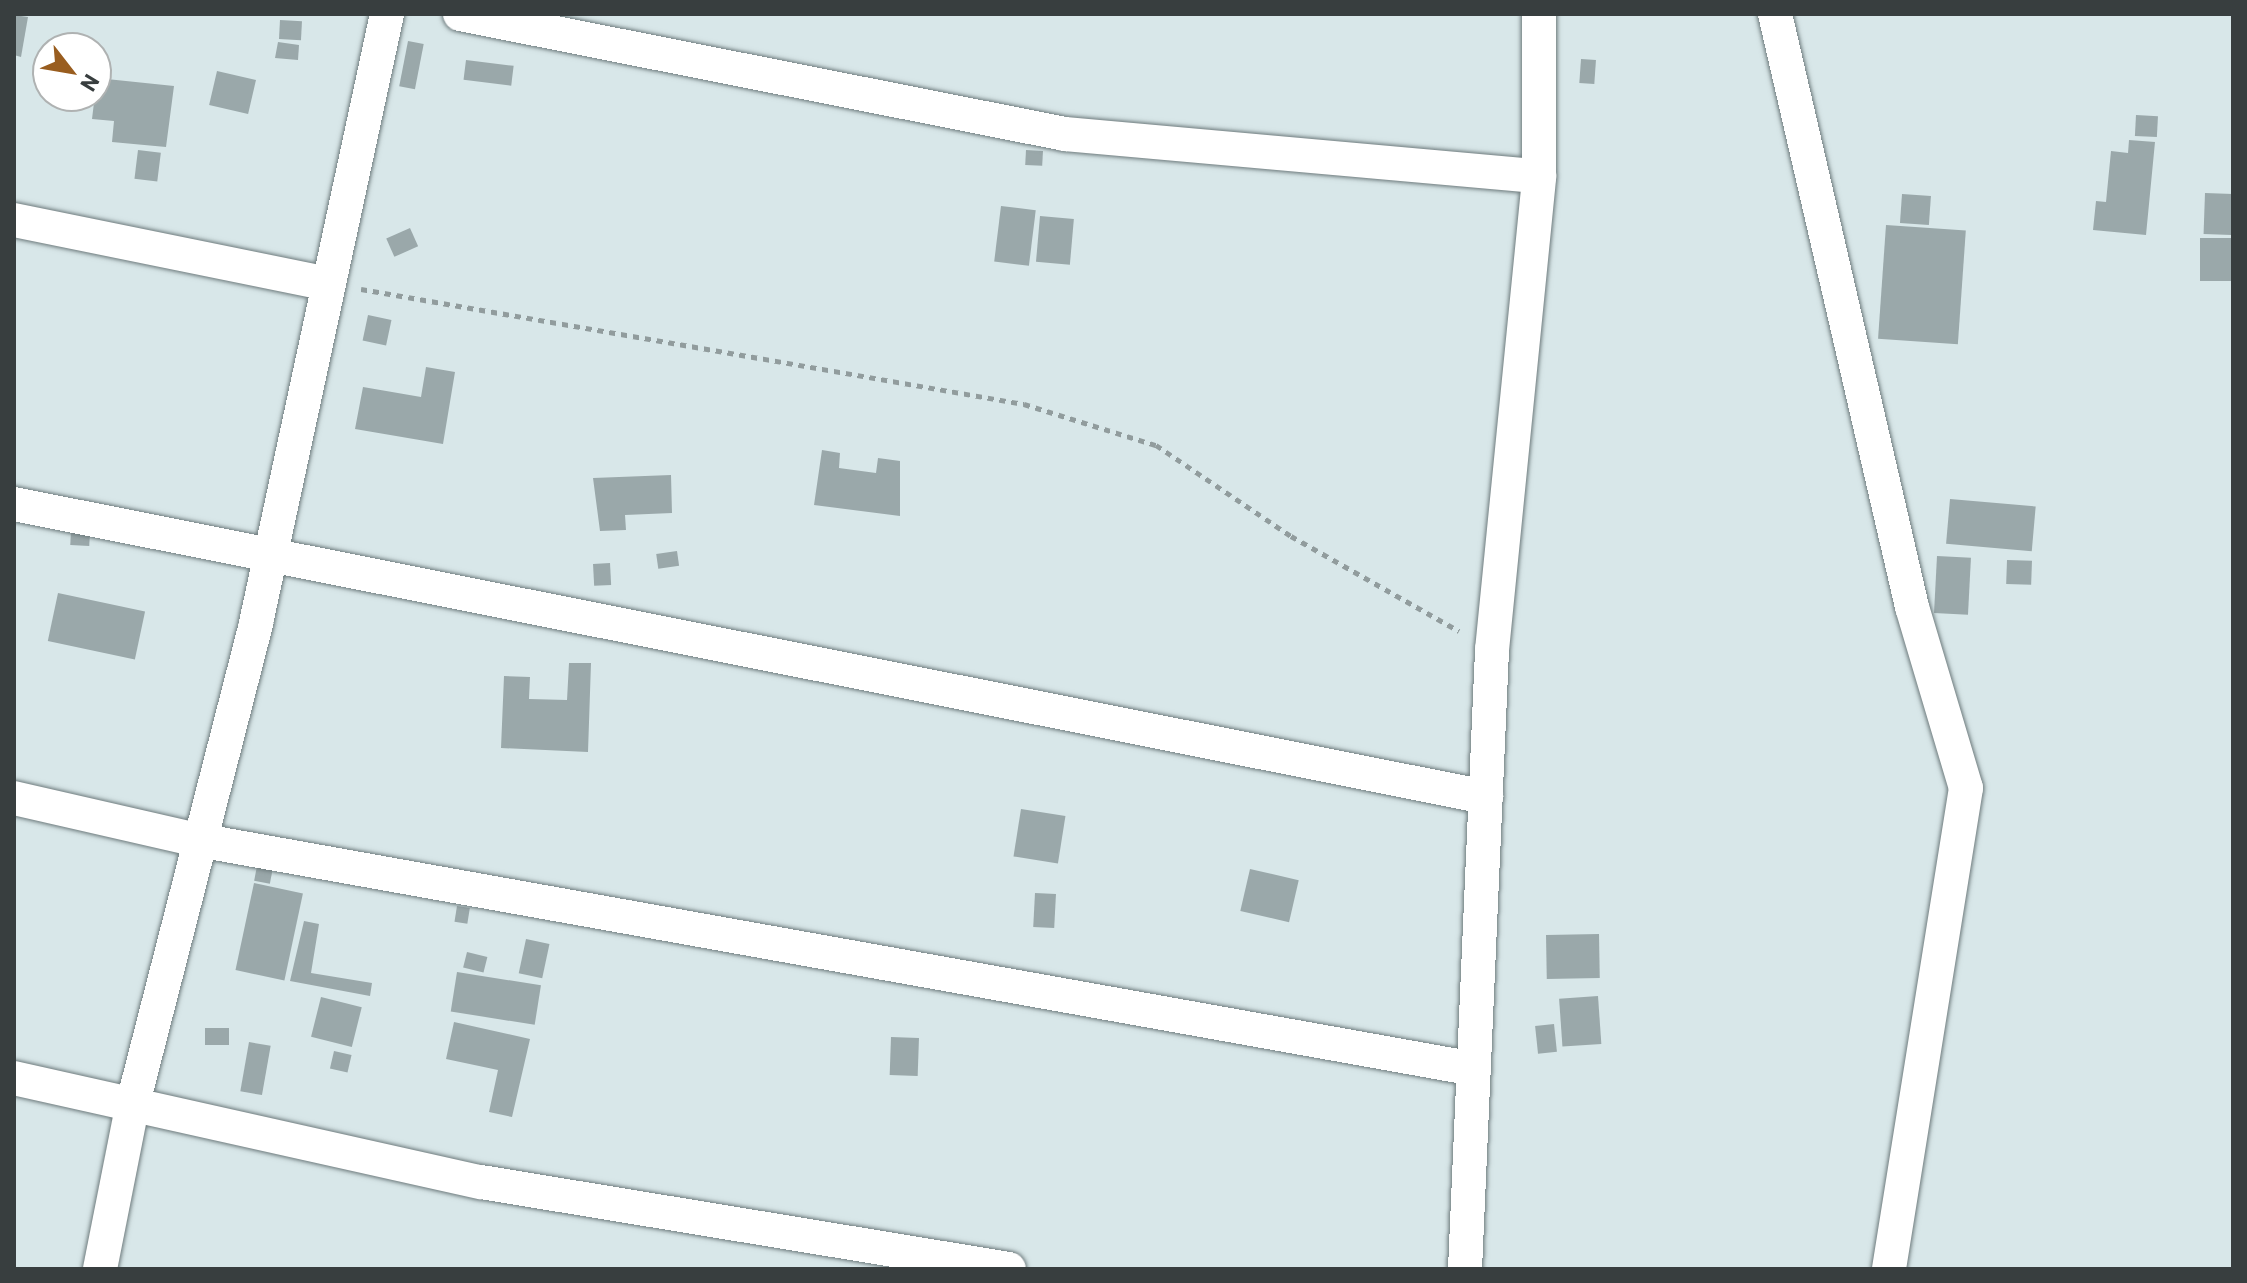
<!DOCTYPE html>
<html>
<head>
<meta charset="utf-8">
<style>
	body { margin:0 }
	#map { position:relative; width:2247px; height:1283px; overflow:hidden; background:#d8e7e9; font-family:Barlow,sans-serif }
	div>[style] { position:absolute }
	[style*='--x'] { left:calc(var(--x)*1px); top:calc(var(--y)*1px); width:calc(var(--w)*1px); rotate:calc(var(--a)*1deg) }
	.building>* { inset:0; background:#9aa8aa; transform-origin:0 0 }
	.path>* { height:5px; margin-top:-2.5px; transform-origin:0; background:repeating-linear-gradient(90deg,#919c9d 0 6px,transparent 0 12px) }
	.roads { filter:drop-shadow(0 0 2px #6e7b7d) drop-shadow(0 0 2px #6e7b7d) }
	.minor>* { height:34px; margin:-17px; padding:0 17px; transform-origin:17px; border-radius:17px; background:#fff }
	span { translate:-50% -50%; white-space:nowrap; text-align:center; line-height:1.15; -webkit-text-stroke:8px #fff; paint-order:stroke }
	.frame { position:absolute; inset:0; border:16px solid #383e3f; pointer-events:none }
	.north { position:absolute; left:32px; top:32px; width:80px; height:80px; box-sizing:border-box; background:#fff; border:2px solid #afb2b2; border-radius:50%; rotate:121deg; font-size:22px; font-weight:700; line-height:32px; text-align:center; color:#383e3f }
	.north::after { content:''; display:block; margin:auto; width:28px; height:36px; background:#995d1f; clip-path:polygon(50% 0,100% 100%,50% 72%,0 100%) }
</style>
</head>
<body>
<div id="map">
	<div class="building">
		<div style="clip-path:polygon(14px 15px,28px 17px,21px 57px,14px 55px)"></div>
		<div style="left:280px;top:20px;width:22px;height:19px;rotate:3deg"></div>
		<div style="left:408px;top:41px;width:16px;height:46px;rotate:11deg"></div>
		<div style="clip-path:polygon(278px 42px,299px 45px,298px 60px,275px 58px)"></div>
		<div style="left:1581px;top:59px;width:15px;height:24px;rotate:4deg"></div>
		<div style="left:466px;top:60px;width:48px;height:20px;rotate:7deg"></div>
		<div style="left:217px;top:71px;width:40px;height:35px;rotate:13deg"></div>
		<div style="clip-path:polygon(97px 78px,174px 86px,166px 147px,112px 142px,114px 121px,92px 119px)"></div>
		<div style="left:2136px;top:115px;width:22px;height:21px;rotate:3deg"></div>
		<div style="clip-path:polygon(2129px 140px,2155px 142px,2146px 235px,2093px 230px,2096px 201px,2106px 202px,2111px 151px,2128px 153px)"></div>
		<div style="left:138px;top:150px;width:23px;height:29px;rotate:7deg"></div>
		<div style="left:1026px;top:150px;width:17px;height:15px;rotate:3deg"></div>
		<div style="left:2205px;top:193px;width:28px;height:41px;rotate:2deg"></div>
		<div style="left:1902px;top:194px;width:29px;height:29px;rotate:4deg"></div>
		<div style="left:1001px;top:206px;width:35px;height:56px;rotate:7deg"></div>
		<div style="left:1040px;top:216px;width:34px;height:46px;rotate:5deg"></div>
		<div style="left:1886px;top:225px;width:80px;height:114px;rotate:4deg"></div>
		<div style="left:410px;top:228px;width:20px;height:26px;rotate:66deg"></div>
		<div style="left:2200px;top:238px;width:33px;height:43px"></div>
		<div style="left:368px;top:315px;width:24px;height:26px;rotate:12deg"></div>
		<div style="clip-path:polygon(426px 367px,455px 372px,443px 444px,355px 429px,363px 387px,421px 397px)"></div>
		<div style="clip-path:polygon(822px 450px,840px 453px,839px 468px,876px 473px,878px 458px,900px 461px,900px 516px,814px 505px)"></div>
		<div style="clip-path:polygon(671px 475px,672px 513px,625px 515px,626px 530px,600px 531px,593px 478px)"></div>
		<div style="left:1950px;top:499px;width:86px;height:45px;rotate:5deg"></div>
		<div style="left:71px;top:531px;width:19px;height:14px;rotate:3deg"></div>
		<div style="left:677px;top:551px;width:15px;height:21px;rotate:82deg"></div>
		<div style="left:1937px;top:556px;width:34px;height:57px;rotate:3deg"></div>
		<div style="left:2007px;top:560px;width:25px;height:24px;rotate:2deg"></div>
		<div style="left:610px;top:563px;width:22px;height:17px;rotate:87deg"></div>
		<div style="left:58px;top:593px;width:89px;height:49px;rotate:12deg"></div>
		<div style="clip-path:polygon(569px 663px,591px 663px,588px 752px,501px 748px,504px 676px,530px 677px,529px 699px,567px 700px)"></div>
		<div style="left:1021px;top:809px;width:45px;height:48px;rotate:9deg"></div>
		<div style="left:257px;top:866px;width:16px;height:15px;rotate:11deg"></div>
		<div style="left:1250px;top:869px;width:50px;height:43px;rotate:13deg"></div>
		<div style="left:254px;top:883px;width:50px;height:89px;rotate:12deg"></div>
		<div style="left:1035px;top:893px;width:21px;height:34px;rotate:3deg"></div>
		<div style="left:457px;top:906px;width:13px;height:16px;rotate:9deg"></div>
		<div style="clip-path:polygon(304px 921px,319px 924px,311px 973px,372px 983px,370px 996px,290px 981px)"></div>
		<div style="left:1599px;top:934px;width:44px;height:53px;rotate:89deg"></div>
		<div style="left:526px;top:939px;width:24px;height:35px;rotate:12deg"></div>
		<div style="left:467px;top:952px;width:21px;height:16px;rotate:14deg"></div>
		<div style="left:457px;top:972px;width:85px;height:40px;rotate:9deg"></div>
		<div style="left:1598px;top:996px;width:48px;height:39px;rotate:86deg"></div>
		<div style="left:321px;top:997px;width:42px;height:41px;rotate:14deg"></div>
		<div style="clip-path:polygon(454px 1022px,530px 1039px,512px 1117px,489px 1112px,498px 1070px,446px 1059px)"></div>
		<div style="left:1554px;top:1024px;width:28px;height:19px;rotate:84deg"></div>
		<div style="left:205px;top:1028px;width:24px;height:17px"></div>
		<div style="left:891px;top:1037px;width:28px;height:38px;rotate:2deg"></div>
		<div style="left:249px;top:1042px;width:22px;height:50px;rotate:10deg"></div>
		<div style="left:334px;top:1051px;width:18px;height:18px;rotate:13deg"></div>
	</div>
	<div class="path">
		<div style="--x:361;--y:289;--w:673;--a:9.84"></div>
		<div style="--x:1024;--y:404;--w:138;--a:17.3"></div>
		<div style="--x:1156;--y:445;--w:163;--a:34"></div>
		<div style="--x:1291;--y:536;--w:193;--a:29.5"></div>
	</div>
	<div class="roads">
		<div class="minor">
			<div style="--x:460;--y:14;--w:617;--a:11.22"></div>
			<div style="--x:1065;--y:134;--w:476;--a:5.1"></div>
			<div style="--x:1775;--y:14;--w:609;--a:76.99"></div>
			<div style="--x:1912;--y:607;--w:189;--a:73.4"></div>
			<div style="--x:1966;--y:788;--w:487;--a:99.1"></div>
			<div style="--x:14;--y:220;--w:321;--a:11.5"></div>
			<div style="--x:14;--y:504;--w:1501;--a:11.26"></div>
			<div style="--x:14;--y:798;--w:189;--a:12.9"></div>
			<div style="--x:198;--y:840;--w:1296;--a:10.17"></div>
			<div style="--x:14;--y:1078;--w:478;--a:12.6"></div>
			<div style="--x:481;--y:1182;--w:535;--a:9.36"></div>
			<div style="--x:100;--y:1269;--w:169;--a:-78.8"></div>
			<div style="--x:133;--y:1103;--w:496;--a:-75.6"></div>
			<div style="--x:256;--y:623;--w:623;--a:-77.86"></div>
			<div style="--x:1465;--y:1269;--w:620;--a:-87.5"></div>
			<div style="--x:1492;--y:650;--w:476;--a:-84.3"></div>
			<div style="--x:1539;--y:176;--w:162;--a:-90"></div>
		</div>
	</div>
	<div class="frame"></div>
	<div class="north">N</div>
</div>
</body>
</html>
